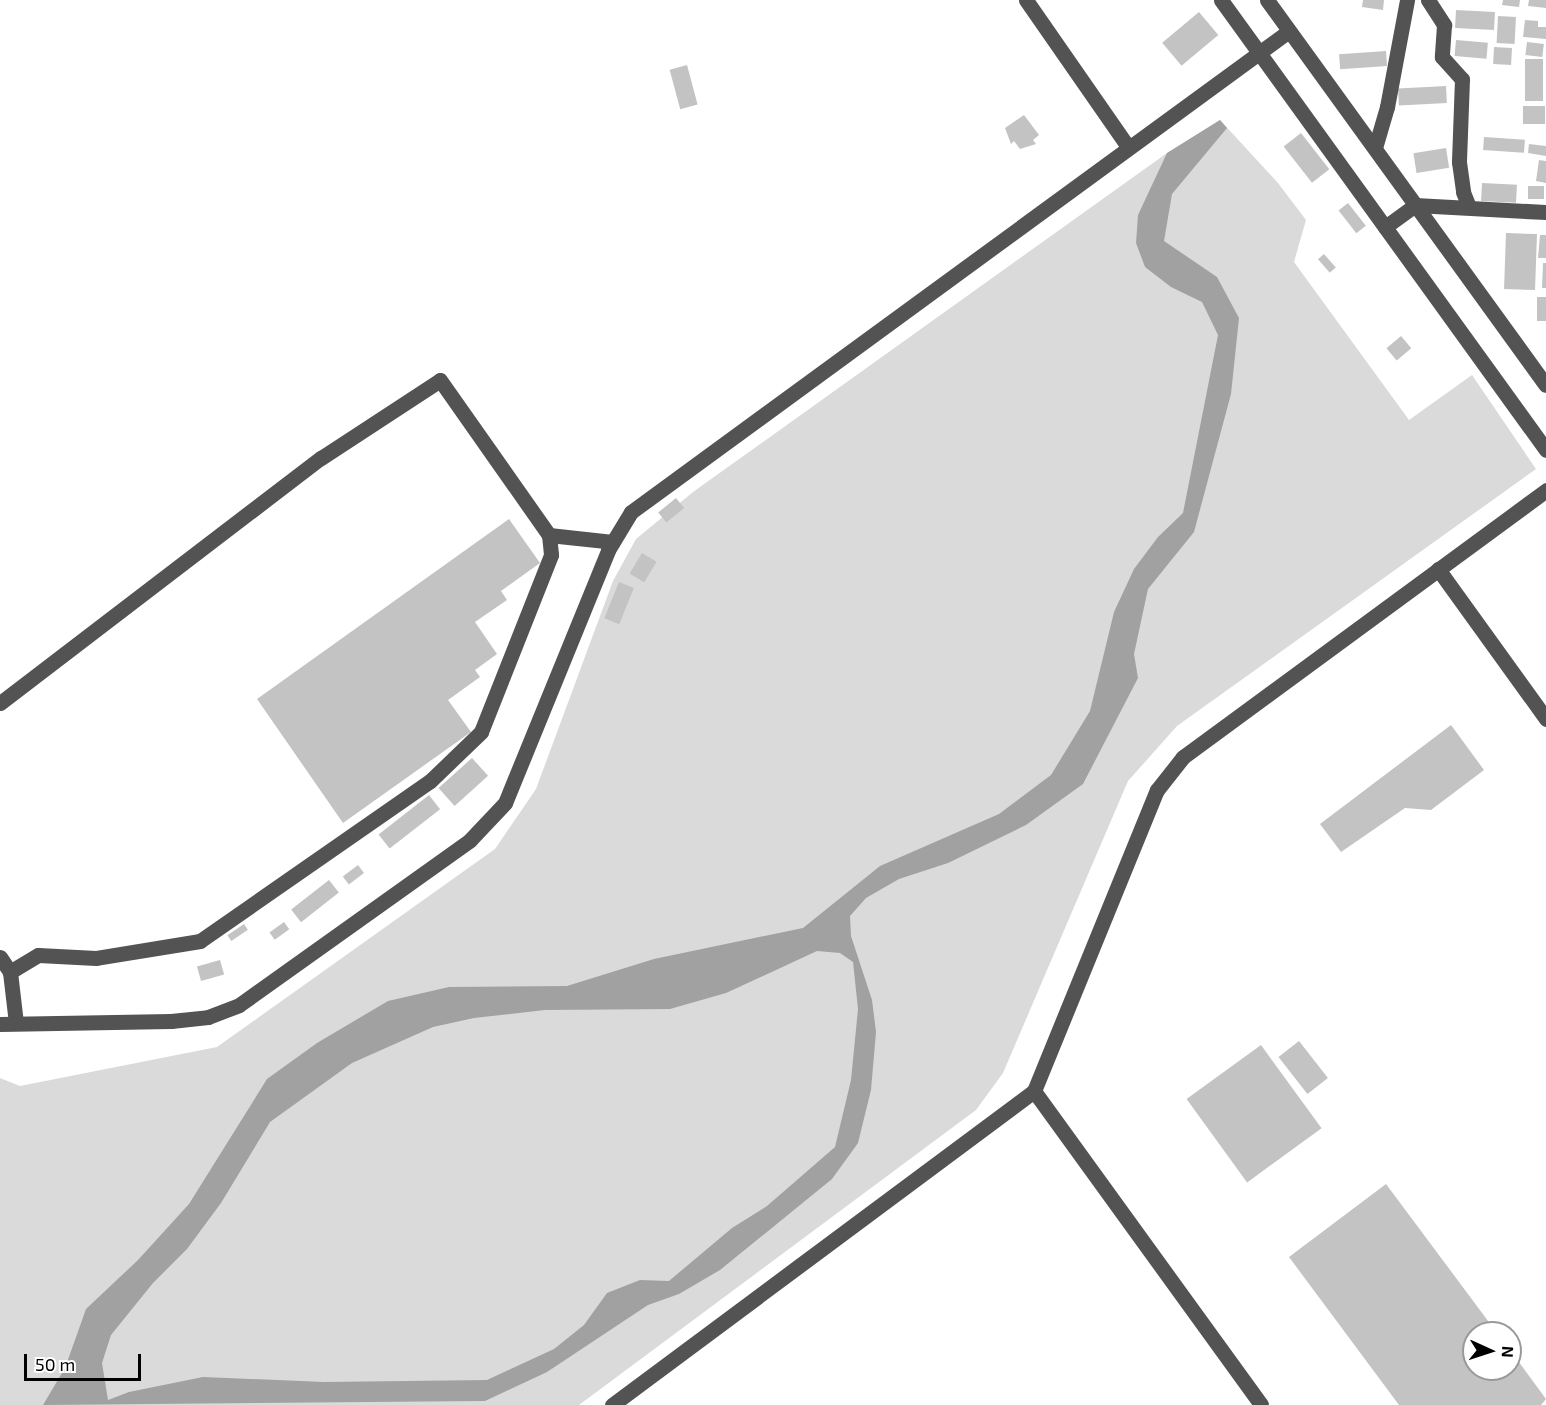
<!DOCTYPE html>
<html>
<head>
<meta charset="utf-8">
<style>
	body { margin:0 }
	#map { position:relative; width:1546px; height:1405px; overflow:hidden; background:#fff; font-family:"Exo 2",sans-serif }
	div>[style] { position:absolute }
	[style*='--x'] { left:calc(var(--x)*1px); top:calc(var(--y)*1px); width:calc(var(--w)*1px); rotate:calc(var(--a)*1deg) }
	.green>* { inset:0; background:#dadada }
	.water>* { inset:0; background:#a1a1a1 }
	.building>* { inset:0; background:#c3c3c3; transform-origin:0 0 }
	.minor>* { height:15px; margin:-7.5px; padding:0 7.5px; transform-origin:7.5px; border-radius:7.5px; background:#535353 }
	span { translate:-50% -50%; white-space:nowrap; text-align:center; line-height:1.15; -webkit-text-stroke:6px #fff; paint-order:stroke }
	.north { position:absolute; left:1462px; top:1321px; width:60px; height:60px; box-sizing:border-box; background:#fff; border:2px solid #999; border-radius:50%; rotate:93deg; font-size:16px; font-weight:700; line-height:24px; text-align:center; color:#000 }
	.north::after { content:''; display:block; margin:auto; width:21px; height:27px; background:#000; clip-path:polygon(50% 0,100% 100%,50% 72%,0 100%) }
	.scale { position:absolute; left:24px; top:1354px; width:117px; height:27px; box-sizing:border-box; border:3px solid #000; border-top:0; padding-left:8px; font-size:18px; line-height:21px; white-space:nowrap; color:#000; -webkit-text-stroke:4px #fff; paint-order:stroke }
</style>
</head>
<body>
<div id="map">
	<div class="green">
		<div style="clip-path:polygon(1220px 120px,1278px 183px,1306px 220px,1294px 262px,1409px 420px,1472px 375px,1536px 469px,1177px 726px,1128px 781px,1003px 1073px,976px 1110px,579px 1405px,0 1405px,0 1078px,20px 1086px,217px 1047px,495px 849px,536px 789px,613px 581px,636px 539px,693px 492px,1167px 153px)"></div>
	</div>
	<div class="water">
		<div style="clip-path:polygon(evenodd,1220px 120px,1227px 128px,1172px 194px,1164px 241px,1217px 277px,1239px 318px,1231px 394px,1194px 532px,1148px 589px,1134px 654px,1138px 678px,1083px 784px,1026px 825px,948px 863px,899px 879px,866px 898px,850px 916px,851px 936px,872px 1000px,876px 1032px,871px 1090px,858px 1143px,832px 1179px,720px 1270px,679px 1294px,648px 1305px,547px 1372px,485px 1401px,43px 1405px,65px 1368px,86px 1309px,138px 1260px,189px 1204px,267px 1079px,317px 1043px,388px 1001px,449px 987px,567px 986px,654px 959px,803px 928px,880px 866px,999px 814px,1051px 775px,1090px 711px,1114px 612px,1134px 569px,1158px 537px,1183px 513px,1218px 335px,1202px 302px,1171px 287px,1145px 267px,1136px 243px,1138px 215px,1167px 153px,1220px 120px,817px 951px,840px 953px,853px 962px,858px 1009px,851px 1080px,835px 1147px,767px 1206px,732px 1228px,669px 1281px,640px 1280px,607px 1293px,584px 1325px,554px 1349px,487px 1380px,324px 1382px,203px 1377px,129px 1392px,108px 1400px,102px 1363px,111px 1335px,153px 1283px,187px 1249px,221px 1203px,270px 1122px,352px 1063px,433px 1027px,474px 1018px,545px 1010px,670px 1009px,726px 993px,817px 951px)"></div>
	</div>
	<div class="building">
		<div style="clip-path:polygon(1363px 0,1384px 0,1383px 10px,1362px 7px)"></div>
		<div style="clip-path:polygon(1503px 0,1520px 0,1519px 7px,1502px 5px)"></div>
		<div style="clip-path:polygon(1529px 0,1546px 0,1546px 8px,1528px 6px)"></div>
		<div style="left:1456px;top:10px;width:39px;height:18px;rotate:3deg"></div>
		<div style="left:1199px;top:12px;width:30px;height:48px;rotate:50deg"></div>
		<div style="left:1498px;top:16px;width:18px;height:27px;rotate:3deg"></div>
		<div style="clip-path:polygon(1525px 20px,1538px 21px,1538px 27px,1546px 27px,1546px 39px,1523px 37px)"></div>
		<div style="left:1456px;top:40px;width:32px;height:16px;rotate:5deg"></div>
		<div style="left:1527px;top:42px;width:17px;height:13px;rotate:7deg"></div>
		<div style="left:1494px;top:47px;width:18px;height:17px;rotate:3deg"></div>
		<div style="left:1386px;top:51px;width:15px;height:47px;rotate:86deg"></div>
		<div style="left:1525px;top:59px;width:18px;height:42px"></div>
		<div style="left:687px;top:65px;width:41px;height:18px;rotate:75deg"></div>
		<div style="left:1446px;top:86px;width:17px;height:48px;rotate:87deg"></div>
		<div style="left:1523px;top:106px;width:22px;height:18px"></div>
		<div style="clip-path:polygon(1024px 115px,1039px 135px,1033px 140px,1036px 144px,1020px 149px,1014px 141px,1011px 144px,1005px 128px)"></div>
		<div style="left:1301px;top:133px;width:46px;height:22px;rotate:52deg"></div>
		<div style="left:1484px;top:137px;width:41px;height:13px;rotate:4deg"></div>
		<div style="clip-path:polygon(1529px 144px,1546px 146px,1546px 156px,1528px 153px)"></div>
		<div style="left:1446px;top:148px;width:20px;height:33px;rotate:81deg"></div>
		<div style="clip-path:polygon(1539px 160px,1546px 161px,1546px 183px,1536px 181px)"></div>
		<div style="left:1482px;top:183px;width:35px;height:18px;rotate:3deg"></div>
		<div style="left:1528px;top:186px;width:16px;height:13px"></div>
		<div style="left:1348px;top:203px;width:29px;height:12px;rotate:52deg"></div>
		<div style="left:1506px;top:233px;width:31px;height:56px;rotate:2deg"></div>
		<div style="clip-path:polygon(1540px 235px,1546px 235px,1546px 258px,1538px 258px)"></div>
		<div style="left:1324px;top:254px;width:18px;height:8px;rotate:49deg"></div>
		<div style="clip-path:polygon(1543px 263px,1546px 263px,1546px 288px,1542px 288px)"></div>
		<div style="left:1537px;top:297px;width:9px;height:24px"></div>
		<div style="left:1401px;top:336px;width:16px;height:19px;rotate:50deg"></div>
		<div style="left:676px;top:498px;width:13px;height:23px;rotate:51deg"></div>
		<div style="clip-path:polygon(509px 519px,540px 563px,501px 591px,507px 600px,475px 622px,497px 654px,475px 670px,480px 677px,448px 700px,471px 732px,343px 823px,257px 699px)"></div>
		<div style="left:642px;top:553px;width:17px;height:24px;rotate:31deg"></div>
		<div style="left:619px;top:582px;width:16px;height:39px;rotate:22deg"></div>
		<div style="clip-path:polygon(1451px 725px,1484px 770px,1431px 810px,1405px 808px,1341px 852px,1320px 824px)"></div>
		<div style="left:472px;top:758px;width:24px;height:45px;rotate:48deg"></div>
		<div style="left:429px;top:795px;width:18px;height:64px;rotate:52deg"></div>
		<div style="left:358px;top:865px;width:10px;height:19px;rotate:53deg"></div>
		<div style="left:329px;top:880px;width:16px;height:48px;rotate:52deg"></div>
		<div style="left:284px;top:922px;width:9px;height:18px;rotate:54deg"></div>
		<div style="left:244px;top:924px;width:7px;height:20px;rotate:56deg"></div>
		<div style="left:220px;top:960px;width:15px;height:24px;rotate:74deg"></div>
		<div style="left:1299px;top:1041px;width:47px;height:26px;rotate:52deg"></div>
		<div style="left:1261px;top:1045px;width:103px;height:92px;rotate:54deg"></div>
		<div style="clip-path:polygon(1386px 1184px,1497px 1333px,1474px 1333px,1474px 1369px,1510px 1369px,1510px 1350px,1546px 1399px,1541px 1405px,1399px 1405px,1289px 1257px)"></div>
	</div>
	<div class="minor">
		<div style="--x:1026;--y:0;--w:179;--a:55.2"></div>
		<div style="--x:1221;--y:0;--w:555;--a:54.16"></div>
		<div style="--x:1267;--y:0;--w:475;--a:54.1"></div>
		<div style="--x:1428;--y:0;--w:30;--a:57"></div>
		<div style="--x:1444;--y:25;--w:32;--a:94"></div>
		<div style="--x:1442;--y:57;--w:30;--a:48"></div>
		<div style="--x:1462;--y:79;--w:83;--a:92.1"></div>
		<div style="--x:1459;--y:162;--w:30;--a:82"></div>
		<div style="--x:1463;--y:192;--w:16;--a:68"></div>
		<div style="--x:1375;--y:148;--w:43;--a:-73.7"></div>
		<div style="--x:1387;--y:107;--w:109;--a:-79.4"></div>
		<div style="--x:1385;--y:227;--w:37;--a:-36"></div>
		<div style="--x:1415;--y:205;--w:131;--a:3.1"></div>
		<div style="--x:549;--y:535;--w:64;--a:6.2"></div>
		<div style="--x:1438;--y:569;--w:185;--a:54.2"></div>
		<div style="--x:0;--y:703;--w:404;--a:-37.4"></div>
		<div style="--x:321;--y:458;--w:142;--a:-33.2"></div>
		<div style="--x:440;--y:380;--w:189;--a:54.9"></div>
		<div style="--x:549;--y:535;--w:20;--a:84"></div>
		<div style="--x:551;--y:555;--w:190;--a:111.6"></div>
		<div style="--x:481;--y:732;--w:71;--a:136.1"></div>
		<div style="--x:430;--y:781;--w:280;--a:145.2"></div>
		<div style="--x:200;--y:941;--w:105;--a:170.7"></div>
		<div style="--x:96;--y:958;--w:58;--a:-177"></div>
		<div style="--x:38;--y:955;--w:33;--a:149"></div>
		<div style="--x:0;--y:957;--w:18;--a:56"></div>
		<div style="--x:10;--y:972;--w:51;--a:83.3"></div>
		<div style="--x:0;--y:1024;--w:171;--a:-1"></div>
		<div style="--x:171;--y:1021;--w:37;--a:-6"></div>
		<div style="--x:208;--y:1017;--w:33;--a:-21"></div>
		<div style="--x:239;--y:1005;--w:284;--a:-35.5"></div>
		<div style="--x:470;--y:840;--w:51;--a:-46.6"></div>
		<div style="--x:505;--y:803;--w:273;--a:-67.8"></div>
		<div style="--x:608;--y:550;--w:44;--a:-58.8"></div>
		<div style="--x:631;--y:512;--w:815;--a:-36.17"></div>
		<div style="--x:1034;--y:1091;--w:387;--a:54.1"></div>
		<div style="--x:612;--y:1405;--w:526;--a:-36.65"></div>
		<div style="--x:1034;--y:1091;--w:325;--a:-67.8"></div>
		<div style="--x:1157;--y:790;--w:42;--a:-51.8"></div>
		<div style="--x:1183;--y:757;--w:451;--a:-36.3"></div>
	</div>
	<div class="north">N</div>
	<div class="scale">50 m</div>
</div>
</body>
</html>
